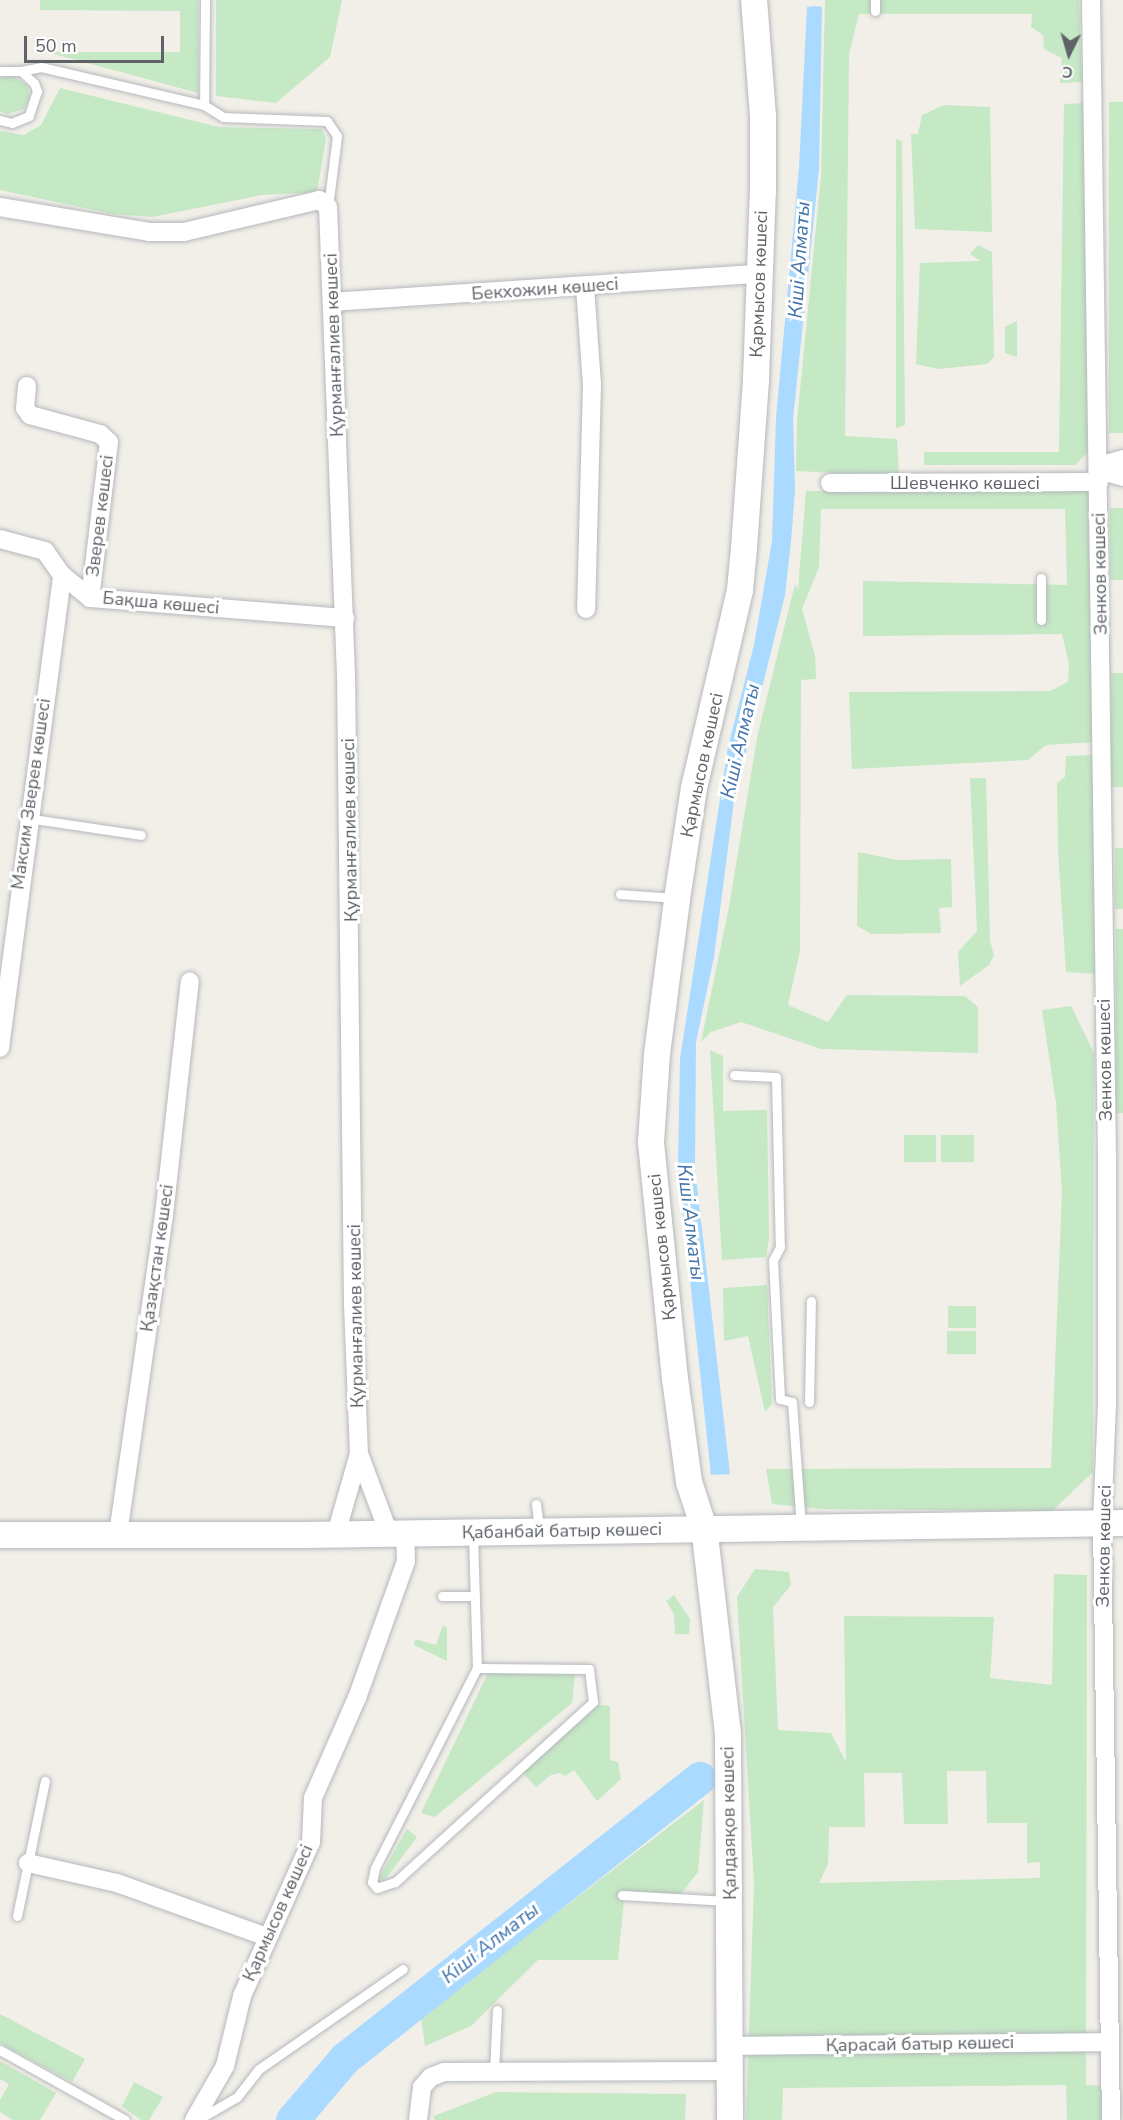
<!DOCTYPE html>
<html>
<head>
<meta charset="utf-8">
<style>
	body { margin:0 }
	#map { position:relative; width:1123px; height:2120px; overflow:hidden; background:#f1efe8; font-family:"Nunito Sans",sans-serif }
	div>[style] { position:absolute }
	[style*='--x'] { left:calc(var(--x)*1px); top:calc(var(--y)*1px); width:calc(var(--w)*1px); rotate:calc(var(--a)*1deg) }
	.green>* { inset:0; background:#c5e8c5; transform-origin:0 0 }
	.water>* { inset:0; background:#aadaff }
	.river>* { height:33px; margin:-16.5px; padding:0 16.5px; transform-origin:16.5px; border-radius:16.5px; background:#aadaff }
	.roads { filter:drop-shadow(0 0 2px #b5b8bc) drop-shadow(0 0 2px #b5b8bc) }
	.lane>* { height:9px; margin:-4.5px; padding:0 4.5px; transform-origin:4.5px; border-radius:4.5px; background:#fff }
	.street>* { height:18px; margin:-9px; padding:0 9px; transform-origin:9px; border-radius:9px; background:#fff }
	.secondary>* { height:26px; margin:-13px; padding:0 13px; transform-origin:13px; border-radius:13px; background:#fff }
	span { translate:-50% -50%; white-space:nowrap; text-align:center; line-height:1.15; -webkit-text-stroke:6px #fff; paint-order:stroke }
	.street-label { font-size:18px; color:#5f6368 }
	.water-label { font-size:20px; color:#4174aa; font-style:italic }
	.north { position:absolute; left:1039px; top:24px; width:60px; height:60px; -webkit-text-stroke:4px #fff; paint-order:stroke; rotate:185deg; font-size:16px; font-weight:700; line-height:24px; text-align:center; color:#5f6368 }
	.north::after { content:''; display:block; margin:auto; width:21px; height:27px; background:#5f6368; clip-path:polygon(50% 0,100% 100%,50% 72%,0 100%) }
	.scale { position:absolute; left:24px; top:36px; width:140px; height:27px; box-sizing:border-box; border:3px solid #5f6368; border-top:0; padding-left:8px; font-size:18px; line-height:21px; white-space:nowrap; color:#5f6368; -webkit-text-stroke:4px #fff; paint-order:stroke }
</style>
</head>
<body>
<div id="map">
	<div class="green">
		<div style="clip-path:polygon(40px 0,198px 0,198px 93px,47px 52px,180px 52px,180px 11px,40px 10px)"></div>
		<div style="clip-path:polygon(216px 0,342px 0,330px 57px,276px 103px,216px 96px)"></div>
		<div style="clip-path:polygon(825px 0,1079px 0,1082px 82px,1060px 83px,1062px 58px,1044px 49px,1043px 35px,1031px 27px,1032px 14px,859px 14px,849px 54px,845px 436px,897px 439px,899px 476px,796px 471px,797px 421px,821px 177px)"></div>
		<div style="clip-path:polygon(12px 75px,27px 85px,30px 98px,24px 109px,7px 114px,0 111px,0 78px)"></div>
		<div style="clip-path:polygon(60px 88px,219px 127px,322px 129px,326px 139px,317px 192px,262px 195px,152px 217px,113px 214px,0 190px,0 131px,24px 135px,41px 125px)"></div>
		<div style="left:1123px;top:102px;width:331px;height:14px;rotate:90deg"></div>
		<div style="clip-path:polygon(1086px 103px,1088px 452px,1075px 465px,924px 465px,924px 452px,1059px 452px,1064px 104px)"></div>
		<div style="clip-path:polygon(944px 105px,990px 107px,992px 232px,915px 229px,911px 134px,918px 134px,922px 115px)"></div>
		<div style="clip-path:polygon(896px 139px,902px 141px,905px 425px,896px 428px)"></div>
		<div style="clip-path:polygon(978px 245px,992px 252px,994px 357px,987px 364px,939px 369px,916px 364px,920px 263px,981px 261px,970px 254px)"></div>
		<div style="clip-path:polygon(1017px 321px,1017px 357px,1005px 353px,1005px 327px)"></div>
		<div style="clip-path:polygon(806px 491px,1091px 491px,1094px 742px,1046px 745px,1028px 760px,852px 769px,849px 692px,1050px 691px,1068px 682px,1069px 664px,1062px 634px,863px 636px,863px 581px,1067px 585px,1065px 509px,821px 509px,819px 567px,802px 609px,815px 656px,816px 679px,801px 680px,800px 951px,788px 1005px,828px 1022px,847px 995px,965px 996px,978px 1007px,978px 1053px,821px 1049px,741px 1022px,711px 1032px,701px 1042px,729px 907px,758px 733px,795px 584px,798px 590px)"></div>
		<div style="left:1123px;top:508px;width:72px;height:13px;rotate:90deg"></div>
		<div style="left:1111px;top:673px;width:12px;height:114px"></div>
		<div style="clip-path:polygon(1094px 755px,1098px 974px,1066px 972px,1058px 850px,1057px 783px,1065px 777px,1066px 756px)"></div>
		<div style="clip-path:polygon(970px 778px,986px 778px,990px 941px,994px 955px,989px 965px,960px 986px,958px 952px,977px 931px)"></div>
		<div style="left:1115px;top:848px;width:8px;height:61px"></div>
		<div style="clip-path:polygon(858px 852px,897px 860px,951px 859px,952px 907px,939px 908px,941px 933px,871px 934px,857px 926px)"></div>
		<div style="left:1116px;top:929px;width:7px;height:184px"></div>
		<div style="clip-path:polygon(1071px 1006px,1094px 1053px,1093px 1472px,1052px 1511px,821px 1509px,772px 1504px,766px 1469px,1051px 1468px,1062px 1191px,1056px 1103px,1042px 1010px)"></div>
		<div style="clip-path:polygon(710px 1050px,723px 1056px,723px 1111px,767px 1110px,769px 1238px,766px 1257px,722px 1260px)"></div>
		<div style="left:904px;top:1135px;width:32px;height:27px"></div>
		<div style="left:941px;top:1135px;width:33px;height:27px"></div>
		<div style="clip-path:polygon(767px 1285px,772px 1404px,765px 1412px,748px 1336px,724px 1341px,723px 1288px)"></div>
		<div style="left:948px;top:1306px;width:28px;height:22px"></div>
		<div style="left:947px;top:1331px;width:29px;height:23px"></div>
		<div style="clip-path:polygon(evenodd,755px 1569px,789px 1572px,791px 1585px,773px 1607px,778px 1730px,831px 1733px,846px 1762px,844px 1616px,994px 1617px,990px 1678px,1052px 1685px,1054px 1574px,1087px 1575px,1086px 2085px,1102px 2086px,1102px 2120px,1067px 2120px,1066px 2085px,783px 2088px,782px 2120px,746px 2120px,754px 1884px,737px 1597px,755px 1569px,947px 1771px,986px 1771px,987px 1823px,1027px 1823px,1027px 1863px,1040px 1862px,1040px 1878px,819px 1883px,828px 1864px,829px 1827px,865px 1827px,864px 1773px,902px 1773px,904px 1824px,948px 1824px,947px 1771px)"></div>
		<div style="clip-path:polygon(674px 1595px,690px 1619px,689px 1634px,675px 1634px,674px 1614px,666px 1601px)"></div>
		<div style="clip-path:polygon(443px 1625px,447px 1628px,447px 1661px,414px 1645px,415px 1639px,436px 1645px)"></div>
		<div style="clip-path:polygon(488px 1673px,575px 1673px,572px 1703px,435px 1817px,421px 1813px)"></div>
		<div style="clip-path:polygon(597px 1705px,610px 1706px,610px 1760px,618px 1762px,621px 1779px,597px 1801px,574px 1770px,565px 1776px,560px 1773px,551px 1775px,536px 1787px,522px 1772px)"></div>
		<div style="clip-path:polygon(704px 1800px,698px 1872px,677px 1899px,624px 1900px,618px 1960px,538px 1960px,471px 2026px,425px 2046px,421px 2017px)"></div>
		<div style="clip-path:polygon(407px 1829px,417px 1837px,384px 1881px,379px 1878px)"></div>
		<div style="clip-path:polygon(0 2014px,85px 2059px,72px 2082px,0 2043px)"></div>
		<div style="clip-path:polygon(0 2061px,56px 2093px,40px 2120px,13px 2120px,0 2112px,0 2100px,9px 2084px,0 2079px)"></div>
		<div style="clip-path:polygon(134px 2082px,163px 2097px,149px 2120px,141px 2120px,122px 2106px)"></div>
		<div style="clip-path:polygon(496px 2092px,686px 2094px,685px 2120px,434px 2120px,434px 2116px)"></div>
	</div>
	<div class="water">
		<div style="clip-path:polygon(816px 6px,822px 7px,819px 169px,793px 419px,795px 490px,791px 542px,785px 595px,734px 801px,714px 957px,696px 1042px,695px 1168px,730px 1474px,711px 1475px,678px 1167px,680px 1059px,728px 747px,754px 645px,772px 541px,776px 418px,799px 168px,807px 7px)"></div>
	</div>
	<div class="river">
		<div style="--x:292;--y:2120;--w:82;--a:-49.5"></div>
		<div style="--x:345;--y:2058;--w:452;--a:-38.3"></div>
	</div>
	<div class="roads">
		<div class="lane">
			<div style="--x:205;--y:0;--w:105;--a:90.5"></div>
			<div style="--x:204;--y:105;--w:22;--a:32"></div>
			<div style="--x:223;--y:117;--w:104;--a:2.2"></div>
			<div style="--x:327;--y:121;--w:18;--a:56"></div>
			<div style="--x:337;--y:136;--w:72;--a:97.2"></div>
			<div style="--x:875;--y:0;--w:11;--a:90"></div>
			<div style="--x:0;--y:71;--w:21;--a:0"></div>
			<div style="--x:21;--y:71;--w:18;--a:43"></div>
			<div style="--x:34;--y:83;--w:9;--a:69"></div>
			<div style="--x:37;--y:91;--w:26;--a:108"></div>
			<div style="--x:29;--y:116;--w:18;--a:158"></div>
			<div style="--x:12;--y:123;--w:12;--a:-166"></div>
			<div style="--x:21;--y:71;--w:20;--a:-11"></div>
			<div style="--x:41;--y:67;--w:167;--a:13.1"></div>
			<div style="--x:1041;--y:620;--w:42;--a:-90"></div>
			<div style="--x:27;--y:818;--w:115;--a:8.5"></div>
			<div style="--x:620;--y:894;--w:55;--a:4.2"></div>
			<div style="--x:734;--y:1075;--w:42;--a:2.7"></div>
			<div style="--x:776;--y:1077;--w:170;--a:88.7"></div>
			<div style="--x:780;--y:1247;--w:15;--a:118"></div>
			<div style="--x:773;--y:1260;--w:139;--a:87.1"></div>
			<div style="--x:780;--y:1399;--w:12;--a:14"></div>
			<div style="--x:792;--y:1402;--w:125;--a:85.9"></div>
			<div style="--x:809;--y:1402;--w:101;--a:-88.9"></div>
			<div style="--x:536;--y:1504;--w:25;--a:83"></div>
			<div style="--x:473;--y:1535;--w:133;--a:88.3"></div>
			<div style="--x:477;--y:1668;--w:112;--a:0.5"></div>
			<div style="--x:589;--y:1669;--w:33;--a:83"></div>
			<div style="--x:593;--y:1702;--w:268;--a:137.7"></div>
			<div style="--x:395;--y:1882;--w:19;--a:162"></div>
			<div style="--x:377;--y:1888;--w:8;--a:-130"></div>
			<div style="--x:372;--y:1882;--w:14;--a:-78"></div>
			<div style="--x:375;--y:1868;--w:225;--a:-63"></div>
			<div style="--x:442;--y:1596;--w:33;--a:0"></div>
			<div style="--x:622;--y:1895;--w:106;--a:3.2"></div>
			<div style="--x:17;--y:1916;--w:138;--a:-78.3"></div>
			<div style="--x:0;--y:2050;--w:143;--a:29.2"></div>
			<div style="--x:494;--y:2071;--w:61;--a:-87.2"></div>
			<div style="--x:197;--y:2120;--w:46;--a:-29.9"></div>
			<div style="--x:237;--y:2097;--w:36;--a:-52"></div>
			<div style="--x:259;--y:2069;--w:175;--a:-34.8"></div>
		</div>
		<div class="street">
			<div style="--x:1091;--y:0;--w:1166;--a:89.21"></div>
			<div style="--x:1107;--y:1166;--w:238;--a:90"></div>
			<div style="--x:1107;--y:1404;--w:119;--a:92.4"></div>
			<div style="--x:1102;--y:1523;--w:597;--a:89.14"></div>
			<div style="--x:0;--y:207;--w:151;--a:9.5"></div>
			<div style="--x:149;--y:232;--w:35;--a:0"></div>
			<div style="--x:184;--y:232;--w:139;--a:-13.3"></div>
			<div style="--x:319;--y:200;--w:11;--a:38"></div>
			<div style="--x:328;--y:207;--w:463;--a:87.8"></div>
			<div style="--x:346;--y:670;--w:635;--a:89.37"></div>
			<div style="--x:353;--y:1305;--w:149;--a:87.7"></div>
			<div style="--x:585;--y:287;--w:97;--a:85.9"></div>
			<div style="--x:592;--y:384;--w:225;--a:91.5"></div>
			<div style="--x:332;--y:302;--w:426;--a:-3.8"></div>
			<div style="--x:27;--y:386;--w:22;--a:95"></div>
			<div style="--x:25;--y:408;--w:9;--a:54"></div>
			<div style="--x:30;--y:415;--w:73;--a:15.2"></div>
			<div style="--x:100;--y:434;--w:12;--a:42"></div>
			<div style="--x:109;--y:442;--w:157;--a:96.9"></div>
			<div style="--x:1099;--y:466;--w:25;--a:-16"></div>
			<div style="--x:1099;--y:470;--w:25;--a:16"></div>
			<div style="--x:830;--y:483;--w:269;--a:-0.2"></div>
			<div style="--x:0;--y:539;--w:47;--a:14.9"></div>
			<div style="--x:45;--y:551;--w:29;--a:55"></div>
			<div style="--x:62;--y:575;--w:36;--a:39"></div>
			<div style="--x:90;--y:598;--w:256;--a:4.5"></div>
			<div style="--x:0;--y:1048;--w:477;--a:-82.5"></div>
			<div style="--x:118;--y:1534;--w:322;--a:-81.8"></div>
			<div style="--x:164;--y:1215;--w:235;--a:-83.7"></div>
			<div style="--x:336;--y:1534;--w:83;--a:-74"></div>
			<div style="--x:359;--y:1454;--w:85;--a:69.4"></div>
			<div style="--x:28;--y:1863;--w:91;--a:12.7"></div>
			<div style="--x:117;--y:1883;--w:159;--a:19.8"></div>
			<div style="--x:730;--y:2046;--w:380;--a:-0.6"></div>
			<div style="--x:194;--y:2120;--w:62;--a:-60.1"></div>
			<div style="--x:225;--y:2066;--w:72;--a:-76.3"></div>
			<div style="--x:242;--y:1996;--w:169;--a:-65.9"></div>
			<div style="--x:311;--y:1842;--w:44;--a:-87.4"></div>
			<div style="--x:313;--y:1798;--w:109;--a:-66.3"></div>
			<div style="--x:357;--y:1698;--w:145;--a:-70.3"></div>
			<div style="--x:406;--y:1561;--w:28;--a:-92"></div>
			<div style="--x:418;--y:2120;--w:33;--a:-83"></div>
			<div style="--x:422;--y:2087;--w:13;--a:-48"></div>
			<div style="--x:431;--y:2077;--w:14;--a:-21"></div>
			<div style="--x:444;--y:2072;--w:286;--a:-0.2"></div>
		</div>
		<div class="secondary">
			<div style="--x:0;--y:1535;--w:303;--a:0"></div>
			<div style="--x:303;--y:1535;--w:820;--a:-0.84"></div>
			<div style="--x:730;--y:2120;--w:386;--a:-90.3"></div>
			<div style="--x:728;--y:1734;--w:207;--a:-96.6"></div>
			<div style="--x:704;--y:1528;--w:48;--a:-108.1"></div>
			<div style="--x:689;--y:1482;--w:104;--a:-97.7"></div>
			<div style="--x:675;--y:1379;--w:238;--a:-95.8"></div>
			<div style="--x:651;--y:1142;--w:88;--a:-86.1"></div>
			<div style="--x:657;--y:1054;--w:156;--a:-82.6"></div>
			<div style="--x:677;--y:899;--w:112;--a:-81.3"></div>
			<div style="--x:694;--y:788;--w:203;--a:-76.9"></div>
			<div style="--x:740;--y:590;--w:42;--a:-84.6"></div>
			<div style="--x:744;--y:548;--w:169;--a:-85.9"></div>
			<div style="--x:756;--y:379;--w:189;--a:-87.9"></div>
			<div style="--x:763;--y:190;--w:74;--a:-90"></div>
			<div style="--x:763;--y:116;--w:116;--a:-94.4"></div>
		</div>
	</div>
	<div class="street-label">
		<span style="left:759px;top:284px;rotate:-88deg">Қармысов көшесі</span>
		<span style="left:545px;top:289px;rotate:-4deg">Бекхожин көшесі</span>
		<span style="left:334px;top:345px;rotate:-92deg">Қурманғалиев көшесі</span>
		<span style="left:965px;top:483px">Шевченко көшесі</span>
		<span style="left:100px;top:516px;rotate:-83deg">Зверев көшесі</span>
		<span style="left:1100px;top:574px;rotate:-91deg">Зенков көшесі</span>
		<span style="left:161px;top:603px;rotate:5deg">Бақша көшесі</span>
		<span style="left:702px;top:765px;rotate:-78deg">Қармысов көшесі</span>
		<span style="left:31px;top:794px;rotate:-82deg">Максим Зверев көшесі</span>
		<span style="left:350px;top:830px;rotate:-91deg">Қурманғалиев көшесі</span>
		<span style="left:1105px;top:1060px;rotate:-91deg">Зенков көшесі</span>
		<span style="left:662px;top:1247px;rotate:-96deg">Қармысов көшесі</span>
		<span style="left:157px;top:1258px;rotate:-82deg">Қазақстан көшесі</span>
		<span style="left:356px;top:1316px;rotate:-91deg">Қурманғалиев көшесі</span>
		<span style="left:562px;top:1531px;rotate:-1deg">Қабанбай батыр көшесі</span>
		<span style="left:1104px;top:1546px;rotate:-89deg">Зенков көшесі</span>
		<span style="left:729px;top:1823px;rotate:-91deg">Қалдаяқов көшесі</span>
		<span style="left:278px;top:1913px;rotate:-66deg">Қармысов көшесі</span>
		<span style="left:920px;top:2044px;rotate:-1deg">Қарасай батыр көшесі</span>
	</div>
	<div class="water-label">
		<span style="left:799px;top:260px;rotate:-86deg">Кіші Алматы</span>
		<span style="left:740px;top:741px;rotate:-77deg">Кіші Алматы</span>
		<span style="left:691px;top:1222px;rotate:83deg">Кіші Алматы</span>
		<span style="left:490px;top:1943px;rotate:-38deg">Кіші Алматы</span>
	</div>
	<div class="north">С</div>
	<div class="scale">50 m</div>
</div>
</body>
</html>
